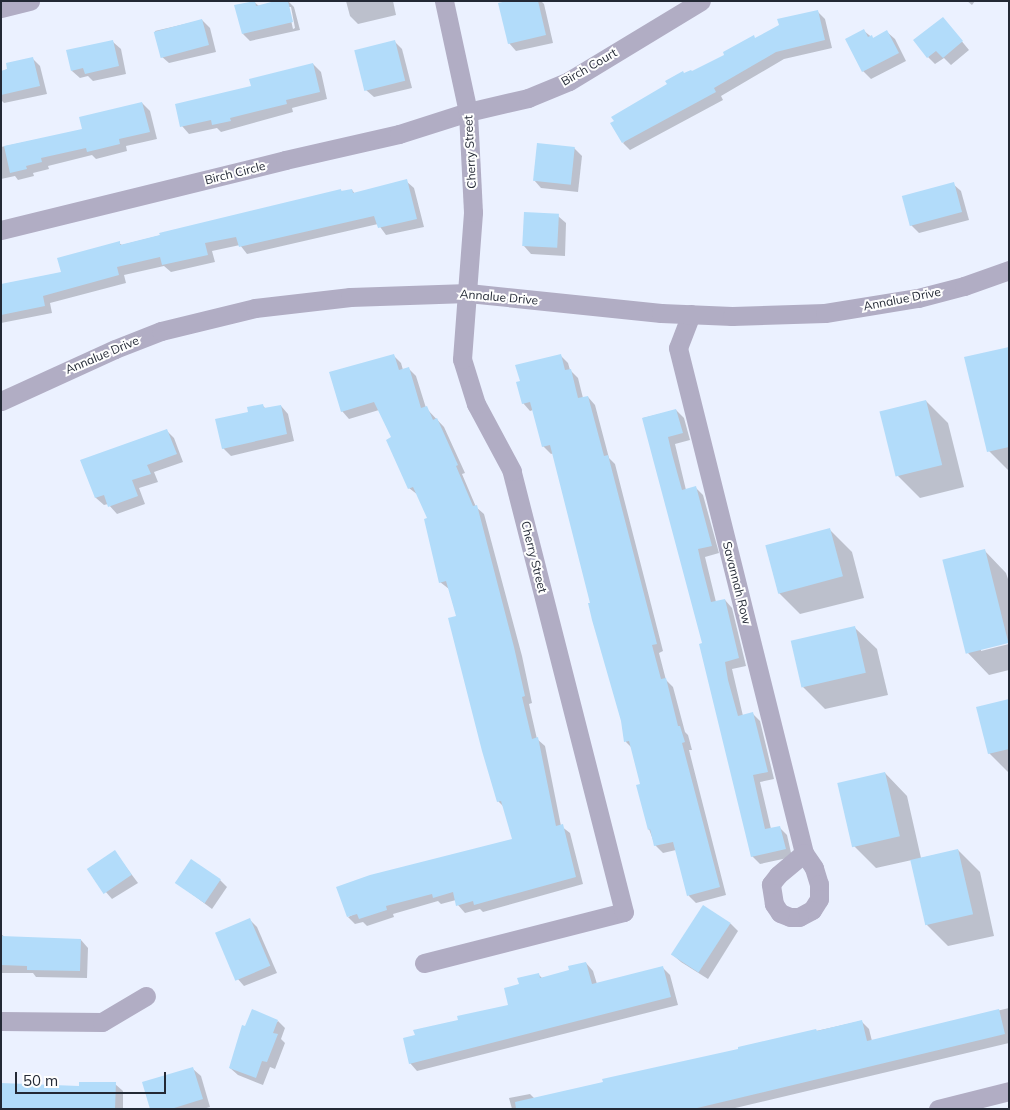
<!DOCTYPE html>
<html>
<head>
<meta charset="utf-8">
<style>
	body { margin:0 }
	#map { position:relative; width:1010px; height:1110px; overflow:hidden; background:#ebf1ff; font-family:Mulish,sans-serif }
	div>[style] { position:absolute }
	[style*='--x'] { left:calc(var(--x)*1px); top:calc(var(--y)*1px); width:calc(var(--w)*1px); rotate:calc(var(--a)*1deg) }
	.shadow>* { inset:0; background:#0003 }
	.building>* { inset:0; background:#b2dcfa; transform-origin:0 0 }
	.street>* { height:19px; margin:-9.5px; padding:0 9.5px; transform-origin:9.5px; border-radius:9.5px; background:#b1adc4 }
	span { translate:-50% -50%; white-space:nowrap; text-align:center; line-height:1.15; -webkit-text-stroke:4px #fefefe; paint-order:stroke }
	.street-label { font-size:12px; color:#232935 }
	.frame { position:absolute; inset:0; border:2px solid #232935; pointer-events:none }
	.scale { position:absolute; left:15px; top:1072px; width:151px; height:22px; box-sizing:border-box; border:2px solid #232935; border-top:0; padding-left:6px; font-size:15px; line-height:18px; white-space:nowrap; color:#232935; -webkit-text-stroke:4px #fefefe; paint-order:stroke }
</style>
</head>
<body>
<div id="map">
	<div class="shadow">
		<div style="clip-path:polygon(evenodd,281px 1px,288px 1px,294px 7px,300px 30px,250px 41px,243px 34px,254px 2px,259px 6px,281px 1px,288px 7px,291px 7px,295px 28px,293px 29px,288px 7px)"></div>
		<div style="clip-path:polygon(346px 1px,393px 1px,396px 15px,358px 24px,350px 16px)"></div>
		<div style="clip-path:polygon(513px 1px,541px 1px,544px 4px,553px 43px,516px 51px,509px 43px)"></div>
		<div style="clip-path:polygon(967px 1px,975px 1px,972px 5px)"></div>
		<div style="clip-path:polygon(818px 12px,825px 19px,832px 48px,784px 59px,721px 96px,723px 100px,630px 150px,623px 143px,684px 75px,693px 73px,780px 26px)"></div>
		<div style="clip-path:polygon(202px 20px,210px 28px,216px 52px,169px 63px,161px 56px,155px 31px)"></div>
		<div style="clip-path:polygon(950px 27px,969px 50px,951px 65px,944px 58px,935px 64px,928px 57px)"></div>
		<div style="clip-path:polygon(864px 31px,874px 39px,887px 32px,895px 39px,906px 61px,871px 79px,863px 71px,847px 40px)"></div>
		<div style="clip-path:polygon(394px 41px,402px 49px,412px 88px,374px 97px,366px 90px)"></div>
		<div style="clip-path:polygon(113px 42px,121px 49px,126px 74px,93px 81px,88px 76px,80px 78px,72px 71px,68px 51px)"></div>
		<div style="clip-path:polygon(32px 58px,40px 66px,47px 94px,4px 103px,1px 100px,1px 72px)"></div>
		<div style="clip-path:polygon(313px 64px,321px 72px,327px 99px,292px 108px,293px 112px,221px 132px,217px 128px,189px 134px,182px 126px,252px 87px)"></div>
		<div style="clip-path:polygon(142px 103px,150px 111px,157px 139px,126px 146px,127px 151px,96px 159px,92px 155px,48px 166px,49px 169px,33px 173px,34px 176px,18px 180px,15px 176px,1px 179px,1px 147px,84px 130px)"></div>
		<div style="clip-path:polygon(574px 148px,582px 156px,578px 192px,541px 188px,534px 180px)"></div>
		<div style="clip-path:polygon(406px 181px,414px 188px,424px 227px,386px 235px,378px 224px,247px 254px,240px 245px,212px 251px,215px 262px,171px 272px,164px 266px,124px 275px,126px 283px,50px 303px,52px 313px,1px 323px,1px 285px,62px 273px,119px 243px,122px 245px,341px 190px,342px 192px,352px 190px,355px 194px)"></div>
		<div style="clip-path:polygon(953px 184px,961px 191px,969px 220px,919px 233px,911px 225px)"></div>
		<div style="clip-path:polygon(558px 216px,566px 223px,565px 256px,531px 254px,524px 246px)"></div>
		<div style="clip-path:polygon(1009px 348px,1009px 471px,989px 451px)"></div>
		<div style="clip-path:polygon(560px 355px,568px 363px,570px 370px,578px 378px,583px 398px,588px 397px,595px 405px,609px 458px,615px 464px,663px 651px,659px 653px,666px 680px,673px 687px,685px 732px,688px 735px,692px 750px,689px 750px,726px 895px,696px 903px,689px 896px,676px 850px,663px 853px,655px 845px,649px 829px,642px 785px,632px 748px,626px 742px,622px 720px,554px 453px,551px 454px,543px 446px,533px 410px,530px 411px,523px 403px)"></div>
		<div style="clip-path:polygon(394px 356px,401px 363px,403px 370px,408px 368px,416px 376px,426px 408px,444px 427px,465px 473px,462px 474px,476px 507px,484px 514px,522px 656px,532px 703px,529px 704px,537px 739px,545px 746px,561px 826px,570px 833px,583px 884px,483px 912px,480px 909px,465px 913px,458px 905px,456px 900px,441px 904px,438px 901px,393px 914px,394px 917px,367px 926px,363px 922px,355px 924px,348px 917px,513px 840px,505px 808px,498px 801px,457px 617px,449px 589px,440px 582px,429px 519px,418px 495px,409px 488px,393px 438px,379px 410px,349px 419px,342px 411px)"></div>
		<div style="clip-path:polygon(926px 401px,948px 423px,964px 487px,920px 498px,897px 475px)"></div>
		<div style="clip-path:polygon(262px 405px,266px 409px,281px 406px,288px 414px,294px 441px,231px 456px,223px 448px,250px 413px)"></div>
		<div style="clip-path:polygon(676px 410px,684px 418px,690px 440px,675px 444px,686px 490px,696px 488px,703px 495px,719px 553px,705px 557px,716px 602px,725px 600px,732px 608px,746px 666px,732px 669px,743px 716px,753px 714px,760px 721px,774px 779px,760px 782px,771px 829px,779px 827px,787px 835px,792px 857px,760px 864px,752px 856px,703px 644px,643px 418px)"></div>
		<div style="clip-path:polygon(167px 431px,174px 438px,183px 462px,154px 472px,158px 482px,139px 488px,145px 504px,117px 514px,108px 504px,104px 505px,96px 498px,82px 461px)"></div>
		<div style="clip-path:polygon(830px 530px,852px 552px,864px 598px,800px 614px,778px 592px)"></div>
		<div style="clip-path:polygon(984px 550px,1006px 573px,1009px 582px,1009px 642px,981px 648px,981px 651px,1009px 644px,1009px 670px,989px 675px,967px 652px)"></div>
		<div style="clip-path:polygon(854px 627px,877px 649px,888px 695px,825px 709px,803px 687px)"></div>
		<div style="clip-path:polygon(1009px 700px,1009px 773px,989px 753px)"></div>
		<div style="clip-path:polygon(885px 773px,907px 796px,921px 858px,958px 850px,980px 872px,994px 936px,948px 946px,926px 924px,912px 860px,876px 868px,854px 846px)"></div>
		<div style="clip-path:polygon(114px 851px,138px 883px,112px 899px,105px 891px)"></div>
		<div style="clip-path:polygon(220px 880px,227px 887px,212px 909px,176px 882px)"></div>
		<div style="clip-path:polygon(703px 907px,731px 924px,738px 931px,708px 979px,681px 962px,673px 955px)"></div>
		<div style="clip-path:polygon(249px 919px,257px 927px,277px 973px,244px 986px,237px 978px)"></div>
		<div style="clip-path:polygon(1px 934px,6px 938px,81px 940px,88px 948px,87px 978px,36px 977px,33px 973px,1px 973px)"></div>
		<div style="clip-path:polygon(586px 963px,593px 971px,597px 984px,662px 967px,670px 975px,678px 1005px,417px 1071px,410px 1063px,460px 1021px,509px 1006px,521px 985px,538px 974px,542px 978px,571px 971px)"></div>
		<div style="clip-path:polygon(1009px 1008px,1009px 1043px,731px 1109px,512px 1109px,509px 1098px,530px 1094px,535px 1099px,740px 1050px,739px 1048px,861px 1021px,869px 1029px,872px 1041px)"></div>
		<div style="clip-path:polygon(278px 1021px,285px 1028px,281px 1039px,285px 1043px,275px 1069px,270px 1067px,263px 1085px,238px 1075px,230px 1068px)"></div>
		<div style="clip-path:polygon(193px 1069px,201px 1076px,210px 1107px,203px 1109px,151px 1109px)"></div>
		<div style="clip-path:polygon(115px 1084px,123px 1091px,123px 1109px,1px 1109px,80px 1087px)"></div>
	</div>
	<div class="building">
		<div style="clip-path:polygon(255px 1px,256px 6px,275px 1px,288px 1px,293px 22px,242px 34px,234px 5px)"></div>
		<div style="clip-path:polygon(507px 1px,538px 1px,546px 35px,508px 44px,498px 3px)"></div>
		<div style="clip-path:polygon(818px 10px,825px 40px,776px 52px,714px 88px,716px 92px,622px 143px,610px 123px,614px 121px,611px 117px,667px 84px,665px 81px,683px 71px,684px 73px,691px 70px,692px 71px,724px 55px,723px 52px,754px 35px,755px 38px,779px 25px,777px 19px)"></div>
		<div style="clip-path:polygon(943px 17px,963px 41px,943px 58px,936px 51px,927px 58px,913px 40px)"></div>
		<div style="left:202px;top:19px;width:27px;height:50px;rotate:75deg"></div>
		<div style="clip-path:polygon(864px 29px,868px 37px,872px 35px,873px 38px,887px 30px,899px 53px,862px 72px,845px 39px)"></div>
		<div style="clip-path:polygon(113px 40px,119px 66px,85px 74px,83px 68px,71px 71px,66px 50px)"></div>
		<div style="left:395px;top:40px;width:42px;height:42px;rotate:76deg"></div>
		<div style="clip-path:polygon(33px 57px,40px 86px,1px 95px,1px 71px,7px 69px,6px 63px)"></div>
		<div style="clip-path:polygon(313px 63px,320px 92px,286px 100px,287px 104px,230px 118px,231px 121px,212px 125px,211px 120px,180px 127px,175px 104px,251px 86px,249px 79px)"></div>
		<div style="clip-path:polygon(142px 102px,150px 132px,119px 139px,120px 144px,87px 152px,86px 148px,41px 158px,42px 162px,26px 166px,27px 169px,10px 173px,4px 146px,82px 129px,79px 117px)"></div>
		<div style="left:537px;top:143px;width:38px;height:38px;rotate:6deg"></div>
		<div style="clip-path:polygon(407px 179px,417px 219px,378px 228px,374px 216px,239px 247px,236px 237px,205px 243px,208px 255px,162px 265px,160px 257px,117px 267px,119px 275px,43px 296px,45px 306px,1px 315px,1px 284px,61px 272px,57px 258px,120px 241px,120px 245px,160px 235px,159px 233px,341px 189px,341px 191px,352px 189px,353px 193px)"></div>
		<div style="left:954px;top:182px;width:31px;height:54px;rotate:75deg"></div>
		<div style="left:524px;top:212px;width:35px;height:34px;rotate:3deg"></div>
		<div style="clip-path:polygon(1009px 347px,1009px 447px,987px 452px,964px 357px)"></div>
		<div style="clip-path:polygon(394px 354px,399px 370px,409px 367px,421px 408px,427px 406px,433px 420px,437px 418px,458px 465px,456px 466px,473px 506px,477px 505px,514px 647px,525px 696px,522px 697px,532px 739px,538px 737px,556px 826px,563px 824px,576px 877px,474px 905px,473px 901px,456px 906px,453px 892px,433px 898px,432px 894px,386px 906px,387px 910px,359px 919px,357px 914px,347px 917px,336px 887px,370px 875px,512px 839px,501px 801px,497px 802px,482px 751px,448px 618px,456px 616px,446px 581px,439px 583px,424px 519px,427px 518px,413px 487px,408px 489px,386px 440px,391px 437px,374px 402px,341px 412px,329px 372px)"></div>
		<div style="clip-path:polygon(561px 354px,565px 370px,571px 369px,578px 398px,588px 396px,604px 456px,608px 455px,657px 644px,652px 645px,661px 679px,666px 678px,678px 726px,680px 726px,685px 742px,682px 743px,720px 887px,687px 896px,673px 842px,654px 846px,650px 829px,648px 830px,636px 785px,640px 784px,629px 741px,624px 742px,621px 721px,592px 620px,588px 603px,590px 603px,550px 445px,542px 447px,530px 402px,522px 404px,516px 382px,520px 381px,515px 365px)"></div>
		<div style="left:926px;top:400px;width:67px;height:48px;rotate:76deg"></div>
		<div style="clip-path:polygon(263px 404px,264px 408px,281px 405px,287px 434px,222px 449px,215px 419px,248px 412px,247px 407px)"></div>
		<div style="clip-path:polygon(676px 409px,683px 433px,668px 437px,672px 454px,682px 490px,696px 486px,712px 546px,698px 549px,702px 567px,711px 602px,725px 599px,739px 658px,725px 662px,728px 680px,738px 716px,753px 712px,768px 772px,753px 775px,765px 829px,780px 826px,786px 849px,751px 857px,699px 644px,702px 643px,642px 418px)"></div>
		<div style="clip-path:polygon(167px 429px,177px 454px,147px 465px,151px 474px,132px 480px,138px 496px,108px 507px,104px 495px,95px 498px,80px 460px)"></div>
		<div style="left:830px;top:528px;width:50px;height:67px;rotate:75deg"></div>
		<div style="left:985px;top:549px;width:97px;height:44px;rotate:76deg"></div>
		<div style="left:855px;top:626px;width:48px;height:66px;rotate:77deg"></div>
		<div style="clip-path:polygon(1009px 699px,1009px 749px,988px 754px,976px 707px)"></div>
		<div style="left:885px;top:772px;width:66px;height:49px;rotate:77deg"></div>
		<div style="left:958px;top:849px;width:67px;height:49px;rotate:77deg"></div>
		<div style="left:115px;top:850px;width:30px;height:34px;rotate:56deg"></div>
		<div style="left:191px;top:859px;width:36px;height:29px;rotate:34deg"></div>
		<div style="left:703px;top:905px;width:33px;height:59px;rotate:33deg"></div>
		<div style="left:250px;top:918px;width:52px;height:38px;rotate:67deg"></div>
		<div style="clip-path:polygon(1px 936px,81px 939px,80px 971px,27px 970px,27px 966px,1px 965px)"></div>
		<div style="clip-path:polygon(586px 962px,592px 984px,663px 966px,671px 997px,409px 1064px,403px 1038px,415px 1035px,413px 1030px,458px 1020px,457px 1016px,508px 1005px,504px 988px,519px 984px,517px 978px,539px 973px,540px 978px,569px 970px,568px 966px)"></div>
		<div style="clip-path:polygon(252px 1009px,278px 1020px,273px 1033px,278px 1034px,267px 1062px,262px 1061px,256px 1078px,229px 1068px,242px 1025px,245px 1026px)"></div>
		<div style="clip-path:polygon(999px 1009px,1005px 1034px,693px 1109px,516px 1109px,515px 1102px,603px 1082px,602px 1079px,738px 1049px,738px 1047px,816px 1029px,817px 1031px,862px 1020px,867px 1041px)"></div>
		<div style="clip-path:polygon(193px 1067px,203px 1099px,171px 1109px,150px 1109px,142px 1082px)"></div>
		<div style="clip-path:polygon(79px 1082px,116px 1082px,115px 1109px,1px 1109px,1px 1083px,79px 1086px)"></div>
	</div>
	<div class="street">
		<div style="--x:1;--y:8;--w:30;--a:-14"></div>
		<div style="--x:1;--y:230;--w:292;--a:-13.8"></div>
		<div style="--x:285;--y:160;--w:117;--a:-12.8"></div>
		<div style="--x:399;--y:134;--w:72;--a:-17.7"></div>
		<div style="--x:468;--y:112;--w:62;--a:-13.1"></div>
		<div style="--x:528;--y:98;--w:44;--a:-22.5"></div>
		<div style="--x:569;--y:81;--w:154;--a:-31.2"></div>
		<div style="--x:691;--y:314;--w:36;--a:111"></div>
		<div style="--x:678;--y:348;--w:520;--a:75.99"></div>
		<div style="--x:804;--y:853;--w:18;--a:56"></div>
		<div style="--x:814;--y:868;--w:17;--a:73"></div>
		<div style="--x:819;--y:884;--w:15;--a:90"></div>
		<div style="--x:819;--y:899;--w:13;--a:122"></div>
		<div style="--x:812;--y:910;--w:15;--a:152"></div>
		<div style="--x:799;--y:917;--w:9;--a:180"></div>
		<div style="--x:790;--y:917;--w:11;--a:-158"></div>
		<div style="--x:780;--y:913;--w:11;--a:-124"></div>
		<div style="--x:774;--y:904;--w:20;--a:-99"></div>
		<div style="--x:771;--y:884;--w:11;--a:-52"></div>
		<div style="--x:778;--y:875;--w:34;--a:-40"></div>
		<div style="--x:1;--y:401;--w:125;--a:-24.5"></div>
		<div style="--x:115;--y:349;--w:49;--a:-21.4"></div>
		<div style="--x:161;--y:331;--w:97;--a:-13.7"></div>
		<div style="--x:255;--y:308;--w:96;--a:-6.6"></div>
		<div style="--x:350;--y:297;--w:118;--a:-1.9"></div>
		<div style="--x:468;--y:293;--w:194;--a:5.9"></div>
		<div style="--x:661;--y:313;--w:71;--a:2.4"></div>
		<div style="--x:732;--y:316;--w:93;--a:-1.8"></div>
		<div style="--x:825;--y:313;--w:94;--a:-9.2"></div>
		<div style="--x:918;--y:298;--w:48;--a:-14.6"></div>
		<div style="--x:964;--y:286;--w:48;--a:-19.6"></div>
		<div style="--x:424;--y:963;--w:206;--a:-14.3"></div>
		<div style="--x:624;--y:912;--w:455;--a:-104.3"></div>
		<div style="--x:512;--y:471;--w:76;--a:-118.2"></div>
		<div style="--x:476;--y:404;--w:47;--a:-107.3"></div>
		<div style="--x:462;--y:359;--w:147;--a:-85.7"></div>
		<div style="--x:473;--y:212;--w:100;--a:-92.9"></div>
		<div style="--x:468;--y:112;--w:114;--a:-102.2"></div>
		<div style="--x:1;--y:1021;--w:101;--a:0.6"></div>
		<div style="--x:102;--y:1022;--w:51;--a:-30.6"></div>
		<div style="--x:938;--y:1109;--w:73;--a:-14.2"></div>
	</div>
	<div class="street-label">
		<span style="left:589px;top:67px;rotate:-30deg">Birch Court</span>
		<span style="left:470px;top:152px;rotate:-93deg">Cherry Street</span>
		<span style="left:235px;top:173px;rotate:-14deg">Birch Circle</span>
		<span style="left:499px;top:297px;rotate:5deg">Annalue Drive</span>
		<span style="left:902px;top:299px;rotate:-11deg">Annalue Drive</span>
		<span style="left:102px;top:355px;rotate:-23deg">Annalue Drive</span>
		<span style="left:534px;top:557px;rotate:76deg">Cherry Street</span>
		<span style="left:737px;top:583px;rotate:76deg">Savannah Row</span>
	</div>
	<div class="frame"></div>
	<div class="scale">50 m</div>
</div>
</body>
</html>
